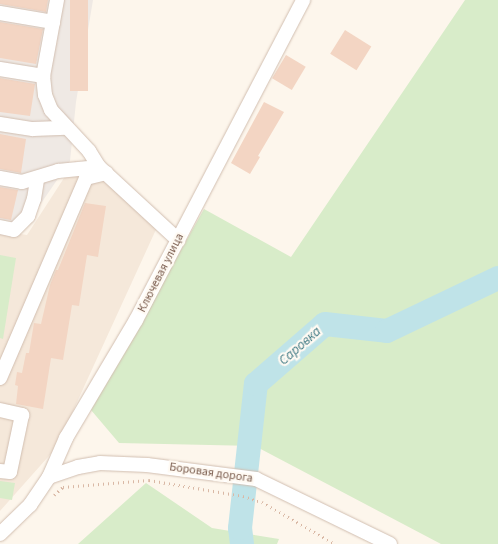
<!DOCTYPE html>
<html>
<head>
<meta charset="utf-8">
<style>
	body { margin:0 }
	#map { position:relative; width:498px; height:544px; overflow:hidden; background:#fdf6ec; font-family:"Source Sans 3",sans-serif }
	div>[style] { position:absolute }
	[style*='--x'] { left:calc(var(--x)*1px); top:calc(var(--y)*1px); width:calc(var(--w)*1px); rotate:calc(var(--a)*1deg) }
	.residential>* { inset:0; background:#f5e8da }
	.industrial>* { inset:0; background:#efe9e4 }
	.green>* { inset:0; background:#d8ecc9 }
	.river>* { height:24px; margin:-12px; padding:0 12px; transform-origin:12px; border-radius:12px; background:#bfe3e8 }
	.building>* { inset:0; background:#f3d5c3; transform-origin:0 0 }
	.path>* { height:2.5px; margin-top:-1.25px; transform-origin:0; background:repeating-linear-gradient(90deg,#d9b8a5 0 1px,transparent 0 5px) }
	.roads { filter:drop-shadow(0 0 1px #d1beb0) drop-shadow(0 0 1px #d1beb0) }
	.minor>* { height:14px; margin:-7px; padding:0 7px; transform-origin:7px; border-radius:7px; background:#fff }
	span { translate:-50% -50%; white-space:nowrap; text-align:center; line-height:1.15; -webkit-text-stroke:4.5px #fffaf3; paint-order:stroke }
	.street-label { font-size:12px; color:#7a5c4d }
	.water-label { font-size:14px; color:#437c86; font-style:italic }
</style>
</head>
<body>
<div id="map">
	<div class="residential">
		<div style="clip-path:polygon(75px 161px,128px 188px,159px 223px,56px 448px,0 511px,0 231px,27px 235px)"></div>
	</div>
	<div class="industrial">
		<div style="clip-path:polygon(0 0,93px 0,76px 102px,70px 161px,18px 237px,0 234px)"></div>
	</div>
	<div class="green">
		<div style="clip-path:polygon(465px 0,498px 0,498px 544px,441px 544px,255px 446px,119px 443px,91px 410px,204px 209px,291px 257px)"></div>
		<div style="clip-path:polygon(0 255px,16px 258px,3px 339px,0 338px)"></div>
		<div style="clip-path:polygon(0 481px,15px 483px,12px 500px,0 498px)"></div>
		<div style="clip-path:polygon(146px 483px,212px 528px,279px 539px,277px 544px,78px 544px)"></div>
	</div>
	<div class="river">
		<div style="--x:242;--y:544;--w:16;--a:-97"></div>
		<div style="--x:240;--y:528;--w:145;--a:-83.7"></div>
		<div style="--x:256;--y:384;--w:91;--a:-41"></div>
		<div style="--x:325;--y:324;--w:62;--a:6.4"></div>
		<div style="--x:387;--y:331;--w:123;--a:-25.5"></div>
	</div>
	<div class="building">
		<div style="clip-path:polygon(0 0,48px 0,46px 12px,0 4px)"></div>
		<div style="left:70px;top:0;width:18px;height:91px"></div>
		<div style="clip-path:polygon(0 22px,43px 29px,36px 64px,0 58px)"></div>
		<div style="left:345px;top:30px;width:31px;height:28px;rotate:32deg"></div>
		<div style="left:286px;top:55px;width:23px;height:27px;rotate:31deg"></div>
		<div style="clip-path:polygon(0 78px,35px 84px,30px 116px,0 112px)"></div>
		<div style="clip-path:polygon(264px 102px,284px 112px,258px 156px,260px 157px,250px 174px,231px 163px)"></div>
		<div style="clip-path:polygon(0 134px,26px 139px,21px 173px,0 169px)"></div>
		<div style="clip-path:polygon(0 187px,18px 190px,11px 220px,0 218px)"></div>
		<div style="clip-path:polygon(85px 203px,106px 206px,98px 257px,87px 255px,79px 306px,72px 305px,63px 360px,51px 358px,43px 409px,16px 404px,18px 386px,15px 385px,17px 372px,22px 373px,26px 353px,29px 353px,34px 323px,41px 324px,50px 285px,56px 270px,58px 270px)"></div>
	</div>
	<div class="path">
		<div style="--x:54;--y:495;--w:12;--a:-42"></div>
		<div style="--x:63;--y:487;--w:86;--a:-4.7"></div>
		<div style="--x:149;--y:480;--w:95;--a:9.7"></div>
		<div style="--x:243;--y:496;--w:20;--a:18"></div>
		<div style="--x:262;--y:502;--w:84;--a:29.9"></div>
	</div>
	<div class="roads">
		<div class="minor">
			<div style="--x:57;--y:0;--w:77;--a:100.4"></div>
			<div style="--x:43;--y:76;--w:19;--a:84"></div>
			<div style="--x:45;--y:95;--w:16;--a:68"></div>
			<div style="--x:51;--y:110;--w:56;--a:47.2"></div>
			<div style="--x:89;--y:151;--w:19;--a:58"></div>
			<div style="--x:99;--y:167;--w:108;--a:42.7"></div>
			<div style="--x:0;--y:13;--w:54;--a:9.6"></div>
			<div style="--x:0;--y:69;--w:44;--a:9.2"></div>
			<div style="--x:0;--y:124;--w:33;--a:9"></div>
			<div style="--x:33;--y:129;--w:33;--a:-2"></div>
			<div style="--x:0;--y:178;--w:22;--a:10"></div>
			<div style="--x:22;--y:182;--w:38;--a:-17"></div>
			<div style="--x:58;--y:171;--w:41;--a:-5.6"></div>
			<div style="--x:0;--y:227;--w:14;--a:12"></div>
			<div style="--x:14;--y:230;--w:20;--a:-45"></div>
			<div style="--x:28;--y:216;--w:18;--a:-71"></div>
			<div style="--x:34;--y:199;--w:20;--a:-81"></div>
			<div style="--x:0;--y:378;--w:218;--a:-66.7"></div>
			<div style="--x:86;--y:178;--w:21;--a:-14"></div>
			<div style="--x:0;--y:410;--w:23;--a:13"></div>
			<div style="--x:22;--y:415;--w:58;--a:101.9"></div>
			<div style="--x:10;--y:472;--w:10;--a:-174"></div>
			<div style="--x:49;--y:477;--w:31;--a:-19"></div>
			<div style="--x:78;--y:467;--w:22;--a:-10"></div>
			<div style="--x:100;--y:463;--w:47;--a:2.4"></div>
			<div style="--x:147;--y:465;--w:110;--a:7.3"></div>
			<div style="--x:256;--y:479;--w:149;--a:25.9"></div>
			<div style="--x:0;--y:534;--w:42;--a:-44"></div>
			<div style="--x:30;--y:505;--w:34;--a:-56"></div>
			<div style="--x:49;--y:477;--w:43;--a:-66.4"></div>
			<div style="--x:66;--y:438;--w:137;--a:-59.3"></div>
			<div style="--x:136;--y:320;--w:361;--a:-62.4"></div>
		</div>
	</div>
	<div class="street-label">
		<span style="left:161px;top:273px;rotate:-63deg">Ключевая улица</span>
		<span style="left:211px;top:473px;rotate:8deg">Боровая дорога</span>
	</div>
	<div class="water-label">
		<span style="left:300px;top:346px;rotate:-41deg">Саровка</span>
	</div>
</div>
</body>
</html>
